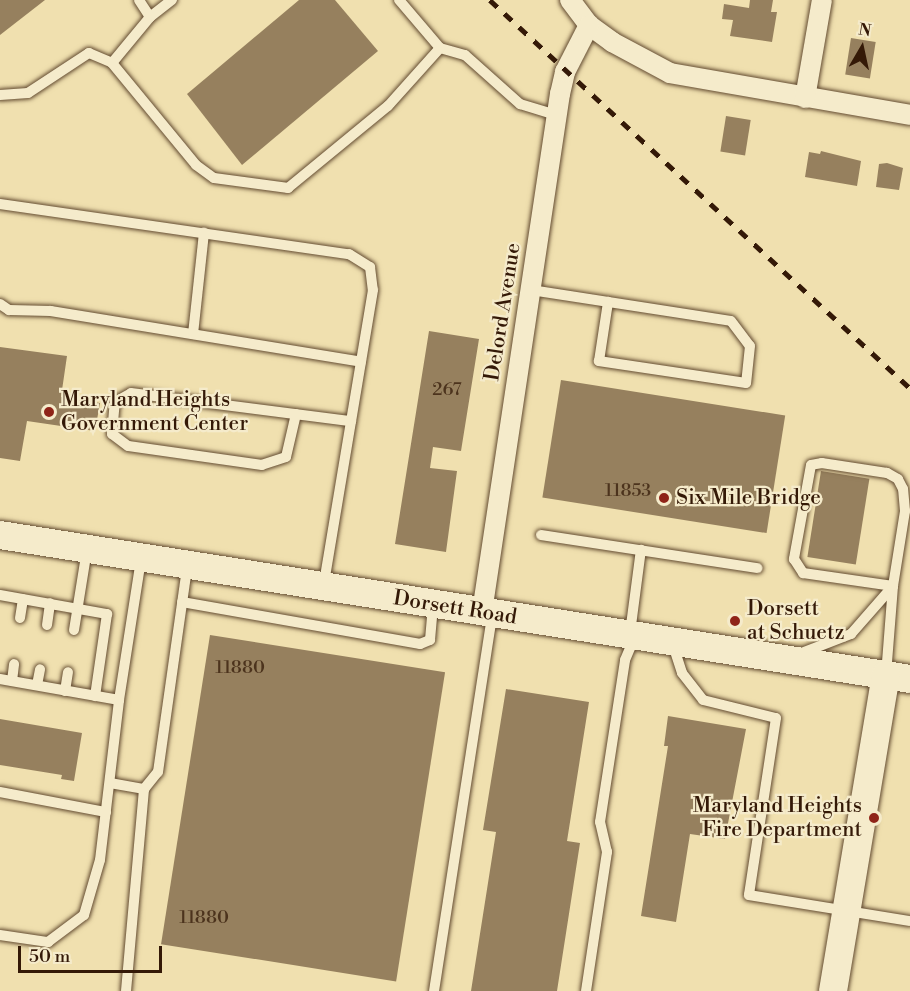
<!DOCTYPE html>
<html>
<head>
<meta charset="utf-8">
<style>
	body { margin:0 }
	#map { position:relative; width:910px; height:991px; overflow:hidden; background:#f0e0af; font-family:"Libre Bodoni",serif }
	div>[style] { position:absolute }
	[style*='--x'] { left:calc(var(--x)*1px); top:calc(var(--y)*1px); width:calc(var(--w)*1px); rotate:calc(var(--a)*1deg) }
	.building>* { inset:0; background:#96805e; transform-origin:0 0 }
	.roads { filter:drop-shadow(0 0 2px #634b31) drop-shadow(0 0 2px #634b31) }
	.lane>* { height:10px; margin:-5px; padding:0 5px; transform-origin:5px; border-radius:5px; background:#f5ebcb }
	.street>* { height:20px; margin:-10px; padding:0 10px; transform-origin:10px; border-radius:10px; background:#f5ebcb }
	.secondary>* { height:28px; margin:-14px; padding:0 14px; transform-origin:14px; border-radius:14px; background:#f5ebcb }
	.rail>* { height:4.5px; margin-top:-2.25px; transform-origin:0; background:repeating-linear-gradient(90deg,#341907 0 10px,transparent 0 20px) }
	.dots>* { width:16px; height:16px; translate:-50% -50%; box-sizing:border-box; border:3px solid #f5ebcb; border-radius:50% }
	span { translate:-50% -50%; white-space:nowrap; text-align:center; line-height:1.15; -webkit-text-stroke:4.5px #f5ebcb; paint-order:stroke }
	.number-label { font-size:18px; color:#4c331d }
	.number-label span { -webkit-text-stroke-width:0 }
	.street-label { font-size:21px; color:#341907 }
	.poi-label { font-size:21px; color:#341907 }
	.left { translate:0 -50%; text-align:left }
	.right { translate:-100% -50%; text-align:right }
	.north { position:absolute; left:832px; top:18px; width:60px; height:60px; -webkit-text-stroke:4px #f5ebcb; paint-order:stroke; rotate:9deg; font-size:16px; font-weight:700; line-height:24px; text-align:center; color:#341907 }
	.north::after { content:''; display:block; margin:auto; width:21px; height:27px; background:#341907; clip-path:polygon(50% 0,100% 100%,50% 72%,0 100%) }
	.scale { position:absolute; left:18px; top:946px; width:144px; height:27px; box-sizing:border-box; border:3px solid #341907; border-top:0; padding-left:8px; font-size:18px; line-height:21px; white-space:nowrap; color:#341907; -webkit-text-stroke:4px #f5ebcb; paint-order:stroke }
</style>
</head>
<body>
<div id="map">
	<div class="building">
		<div style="clip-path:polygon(0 0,45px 0,0 35px)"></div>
		<div style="clip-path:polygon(299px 0,335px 0,378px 51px,242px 165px,187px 94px)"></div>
		<div style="clip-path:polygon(750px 0,773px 0,771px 12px,777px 12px,772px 42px,730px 36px,733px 20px,722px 19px,724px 4px,749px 8px)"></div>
		<div style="left:851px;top:38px;width:25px;height:37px;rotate:9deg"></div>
		<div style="left:726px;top:116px;width:25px;height:36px;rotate:9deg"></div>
		<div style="clip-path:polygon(821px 151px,861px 161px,857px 186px,805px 177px,809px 152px,820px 154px)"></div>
		<div style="clip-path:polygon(887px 163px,903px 168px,899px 190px,876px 187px,879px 164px)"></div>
		<div style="clip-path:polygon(429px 331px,479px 339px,461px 451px,433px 447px,430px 468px,457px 471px,446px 552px,395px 544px)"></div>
		<div style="clip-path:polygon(0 347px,67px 356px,61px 397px,100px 403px,95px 431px,27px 421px,20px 461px,0 458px)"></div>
		<div style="left:561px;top:380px;width:227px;height:119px;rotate:9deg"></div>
		<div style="left:821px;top:471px;width:49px;height:87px;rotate:9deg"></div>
		<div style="left:210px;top:635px;width:238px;height:313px;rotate:9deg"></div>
		<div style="clip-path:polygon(506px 689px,589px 702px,567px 841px,580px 843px,557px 991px,471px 991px,496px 832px,483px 830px)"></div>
		<div style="clip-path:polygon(668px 716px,746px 729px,725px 839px,690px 834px,676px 922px,641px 916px,668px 746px,664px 746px)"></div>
		<div style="clip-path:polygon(0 719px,82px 733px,74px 781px,61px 779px,62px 775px,0 765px)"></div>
	</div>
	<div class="roads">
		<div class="lane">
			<div style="--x:150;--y:17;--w:28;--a:-38"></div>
			<div style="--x:440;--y:48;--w:26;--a:16"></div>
			<div style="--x:465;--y:55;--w:74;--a:41.7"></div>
			<div style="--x:520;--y:104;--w:39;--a:17"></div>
			<div style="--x:112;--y:63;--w:60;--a:-50.4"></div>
			<div style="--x:150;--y:17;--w:20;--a:-123"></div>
			<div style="--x:0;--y:95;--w:28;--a:-4"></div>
			<div style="--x:28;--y:93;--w:73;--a:-33.3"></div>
			<div style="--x:89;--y:53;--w:25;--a:23"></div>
			<div style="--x:112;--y:63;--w:132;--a:50.5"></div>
			<div style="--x:196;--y:165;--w:22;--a:36"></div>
			<div style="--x:214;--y:178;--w:75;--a:7.7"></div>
			<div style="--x:288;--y:188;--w:129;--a:-39.4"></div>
			<div style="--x:388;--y:106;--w:78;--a:-48.1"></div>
			<div style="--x:440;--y:48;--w:63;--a:-130.5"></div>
			<div style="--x:0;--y:204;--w:353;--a:8.2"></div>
			<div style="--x:349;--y:254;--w:25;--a:32"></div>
			<div style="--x:370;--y:267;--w:23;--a:83"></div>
			<div style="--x:373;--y:290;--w:298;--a:99.5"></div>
			<div style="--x:531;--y:290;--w:202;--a:8.8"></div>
			<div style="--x:731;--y:321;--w:31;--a:53"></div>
			<div style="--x:750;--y:346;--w:37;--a:96"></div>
			<div style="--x:746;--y:383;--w:149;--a:-171.5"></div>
			<div style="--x:599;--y:361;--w:60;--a:-81.3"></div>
			<div style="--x:0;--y:304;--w:11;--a:34"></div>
			<div style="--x:9;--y:310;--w:42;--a:1.4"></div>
			<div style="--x:51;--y:311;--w:314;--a:9.3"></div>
			<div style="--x:193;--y:334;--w:102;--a:-83.8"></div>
			<div style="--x:296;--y:414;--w:44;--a:103.1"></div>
			<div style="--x:286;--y:457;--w:25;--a:162"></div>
			<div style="--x:262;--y:465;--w:135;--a:-171.9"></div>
			<div style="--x:128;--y:446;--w:20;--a:-143"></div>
			<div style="--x:112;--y:434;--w:32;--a:-85"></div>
			<div style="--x:115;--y:402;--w:18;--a:-29"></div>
			<div style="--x:131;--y:393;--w:222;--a:7.3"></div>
			<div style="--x:541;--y:535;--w:219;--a:8.7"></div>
			<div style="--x:0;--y:595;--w:109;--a:10.1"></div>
			<div style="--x:107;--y:614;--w:83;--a:98.3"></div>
			<div style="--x:182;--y:602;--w:242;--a:10"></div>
			<div style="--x:420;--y:644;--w:11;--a:-22"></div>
			<div style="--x:430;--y:640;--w:35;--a:-85"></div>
			<div style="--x:20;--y:618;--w:19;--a:-81"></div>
			<div style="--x:47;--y:625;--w:22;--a:-82"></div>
			<div style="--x:74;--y:630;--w:81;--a:-80.8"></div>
			<div style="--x:630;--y:633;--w:84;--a:-82.5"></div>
			<div style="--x:673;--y:645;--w:29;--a:72"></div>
			<div style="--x:682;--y:673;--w:34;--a:52"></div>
			<div style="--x:703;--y:700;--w:75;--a:13.9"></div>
			<div style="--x:776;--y:718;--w:179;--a:98.7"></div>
			<div style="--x:749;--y:895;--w:163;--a:9.2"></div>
			<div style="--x:799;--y:654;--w:56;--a:-21"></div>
			<div style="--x:851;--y:634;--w:64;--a:-48.8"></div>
			<div style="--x:893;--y:586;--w:76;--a:-80.9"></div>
			<div style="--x:905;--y:511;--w:22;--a:-95"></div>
			<div style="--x:903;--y:489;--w:11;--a:-117"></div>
			<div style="--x:898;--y:479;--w:13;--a:-151"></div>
			<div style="--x:887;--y:473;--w:66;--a:-171.3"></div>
			<div style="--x:822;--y:463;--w:11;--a:170"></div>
			<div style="--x:811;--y:465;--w:96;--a:100.3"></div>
			<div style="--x:794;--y:559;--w:17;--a:57"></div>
			<div style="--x:803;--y:573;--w:91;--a:8.2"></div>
			<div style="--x:893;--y:586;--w:88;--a:94.5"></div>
			<div style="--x:0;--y:679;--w:121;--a:10"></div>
			<div style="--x:119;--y:700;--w:142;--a:-81.1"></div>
			<div style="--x:12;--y:681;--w:17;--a:-83"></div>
			<div style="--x:37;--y:685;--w:16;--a:-79"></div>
			<div style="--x:65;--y:691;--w:19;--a:-81"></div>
			<div style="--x:110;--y:783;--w:35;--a:10"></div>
			<div style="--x:144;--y:789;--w:22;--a:-51"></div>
			<div style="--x:158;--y:772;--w:207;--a:-81.9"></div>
			<div style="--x:0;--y:792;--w:108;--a:10.7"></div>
			<div style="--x:0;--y:935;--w:49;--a:8.3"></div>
			<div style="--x:48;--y:942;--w:45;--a:-36.9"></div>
			<div style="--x:84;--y:915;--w:57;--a:-73.8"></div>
			<div style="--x:100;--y:860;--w:161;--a:-83.2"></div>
			<div style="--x:126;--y:991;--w:203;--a:-84.9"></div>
			<div style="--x:434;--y:991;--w:380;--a:-81.2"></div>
			<div style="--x:586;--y:991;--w:141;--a:-81.4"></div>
			<div style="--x:607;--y:852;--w:31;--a:-103"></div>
			<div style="--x:600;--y:822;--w:164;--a:-81.2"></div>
			<div style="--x:625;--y:660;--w:26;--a:-67"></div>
		</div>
		<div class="street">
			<div style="--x:570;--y:0;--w:31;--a:53"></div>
			<div style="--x:589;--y:25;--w:29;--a:36"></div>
			<div style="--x:612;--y:42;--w:66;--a:28.1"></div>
			<div style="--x:670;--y:73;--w:244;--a:9.9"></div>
			<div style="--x:805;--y:98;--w:99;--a:-80.2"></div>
			<div style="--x:482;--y:612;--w:524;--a:-81.44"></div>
			<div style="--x:560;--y:94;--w:23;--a:-77"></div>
			<div style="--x:565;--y:72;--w:53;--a:-62.9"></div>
		</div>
		<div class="secondary">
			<div style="--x:0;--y:535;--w:921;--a:8.99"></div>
			<div style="--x:833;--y:991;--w:320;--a:-80.5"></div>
		</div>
	</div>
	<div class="rail">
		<div style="--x:490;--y:0;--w:572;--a:42.73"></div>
	</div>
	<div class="dots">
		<div style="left:49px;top:412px;background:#8f2418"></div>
		<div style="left:664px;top:498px;background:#8f2418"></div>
		<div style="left:735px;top:621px;background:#8f2418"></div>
		<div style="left:874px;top:818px;background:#8f2418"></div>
	</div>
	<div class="number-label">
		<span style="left:447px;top:390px">267</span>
		<span style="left:628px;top:491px">11853</span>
		<span style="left:240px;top:668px">11880</span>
		<span style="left:204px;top:918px">11880</span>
	</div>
	<div class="street-label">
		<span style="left:503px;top:312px;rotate:-81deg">Delord Avenue</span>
		<span style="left:455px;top:608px;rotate:9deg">Dorsett Road</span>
	</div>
	<div class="poi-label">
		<span class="left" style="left:61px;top:412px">Maryland Heights<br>Government Center</span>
		<span class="left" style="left:676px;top:498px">Six Mile Bridge</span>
		<span class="left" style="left:747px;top:621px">Dorsett<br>at Schuetz</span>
		<span class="right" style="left:862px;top:818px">Maryland Heights<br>Fire Department</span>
	</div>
	<div class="north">N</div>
	<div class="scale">50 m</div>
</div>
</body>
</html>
